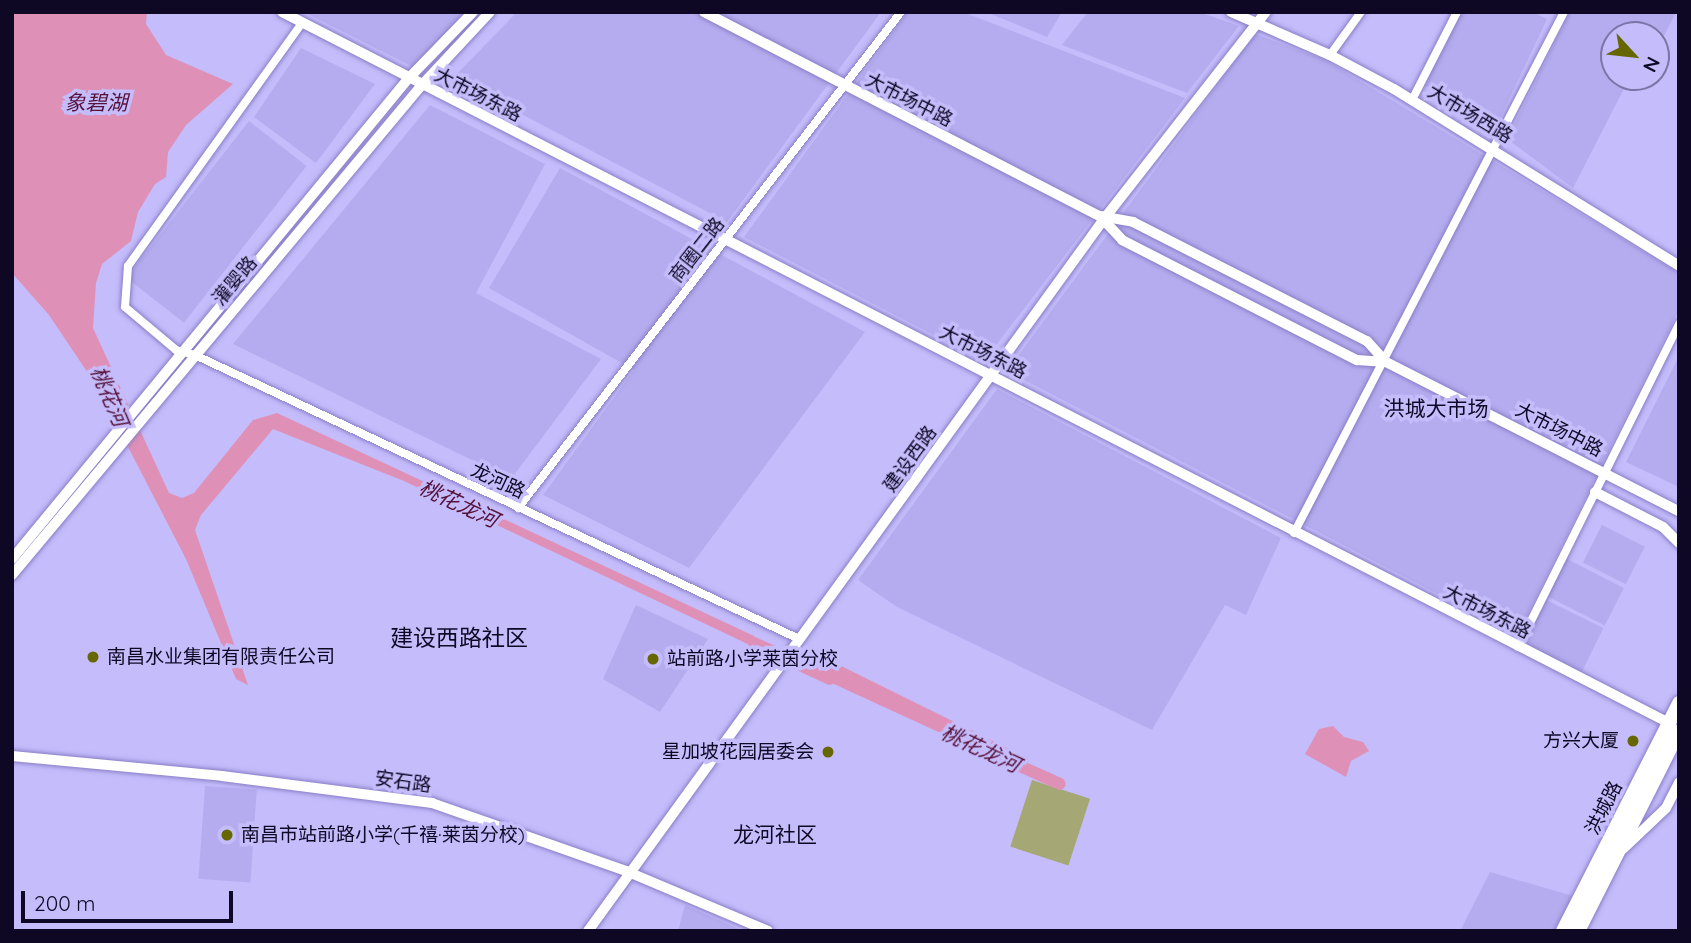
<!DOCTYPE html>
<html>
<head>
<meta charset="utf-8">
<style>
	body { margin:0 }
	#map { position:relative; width:1691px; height:943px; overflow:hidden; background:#c4bcfb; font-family:Quicksand,"Noto Sans SC",sans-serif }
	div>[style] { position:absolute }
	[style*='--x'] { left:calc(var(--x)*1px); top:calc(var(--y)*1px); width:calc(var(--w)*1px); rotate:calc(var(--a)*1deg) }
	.built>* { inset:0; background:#b5acef; transform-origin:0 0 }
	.green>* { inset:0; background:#a5a774; transform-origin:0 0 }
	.water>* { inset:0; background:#df90b6 }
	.river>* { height:12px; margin:-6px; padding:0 6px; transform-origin:6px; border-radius:6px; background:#df90b6 }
	.roads { filter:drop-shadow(0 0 2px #897ec7) drop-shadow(0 0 2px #897ec7) }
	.minor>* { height:8px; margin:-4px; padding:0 4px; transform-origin:4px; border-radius:4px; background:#fff }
	.tertiary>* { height:10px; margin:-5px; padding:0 5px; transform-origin:5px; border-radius:5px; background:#fff }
	.secondary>* { height:10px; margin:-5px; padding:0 5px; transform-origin:5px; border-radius:5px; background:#fff }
	.trunk>* { height:14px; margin:-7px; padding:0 7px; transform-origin:7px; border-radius:7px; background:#fff }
	.dots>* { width:19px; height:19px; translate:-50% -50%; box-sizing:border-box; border:4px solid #c4bcfb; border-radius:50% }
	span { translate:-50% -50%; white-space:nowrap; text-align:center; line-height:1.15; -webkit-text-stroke:7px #c4bcfb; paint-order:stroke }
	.street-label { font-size:19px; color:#0f0824 }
	.poi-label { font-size:19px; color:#0f0824 }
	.left { translate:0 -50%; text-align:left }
	.right { translate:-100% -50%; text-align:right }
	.water-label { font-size:21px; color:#561138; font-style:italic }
	.neighbourhood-label { font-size:21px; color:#0f0824 }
	.quarter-label { font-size:23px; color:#0f0824 }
	.frame { position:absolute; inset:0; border:14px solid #0f0824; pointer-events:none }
	.north { position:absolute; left:1600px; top:21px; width:70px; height:70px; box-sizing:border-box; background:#c4bcfb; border:2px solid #7c74a5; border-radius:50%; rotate:117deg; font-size:19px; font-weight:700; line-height:28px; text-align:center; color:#0f0824 }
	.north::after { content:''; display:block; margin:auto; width:24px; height:32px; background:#676701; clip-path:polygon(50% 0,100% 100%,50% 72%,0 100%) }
	.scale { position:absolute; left:21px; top:891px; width:212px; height:32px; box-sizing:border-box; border:4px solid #0f0824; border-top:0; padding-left:9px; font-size:21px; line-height:24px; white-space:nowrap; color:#0f0824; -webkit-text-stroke:5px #c4bcfb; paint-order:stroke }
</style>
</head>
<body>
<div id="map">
	<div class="built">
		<div style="clip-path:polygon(304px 12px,465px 12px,413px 67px)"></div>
		<div style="clip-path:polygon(517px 12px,881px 12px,727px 222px,453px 78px)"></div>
		<div style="clip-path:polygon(908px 12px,963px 12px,1185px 98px,984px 361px,744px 237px)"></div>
		<div style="clip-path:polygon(986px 12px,1062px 12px,1047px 37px)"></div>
		<div style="clip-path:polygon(1088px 12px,1199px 12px,1239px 26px,1187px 93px,1062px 45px)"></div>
		<div style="clip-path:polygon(1460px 12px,1533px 12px,1547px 19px,1495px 129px,1424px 85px)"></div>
		<div style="clip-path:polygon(1570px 12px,1676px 12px,1656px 52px,1656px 35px,1614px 35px,1614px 77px,1630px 77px,1573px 188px,1507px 139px)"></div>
		<div style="clip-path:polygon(1255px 34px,1325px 60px,1679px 273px,1679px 310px,1517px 635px,1007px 371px)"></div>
		<div style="clip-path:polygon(301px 48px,375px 84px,316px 163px,254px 117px)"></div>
		<div style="clip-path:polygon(430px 105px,545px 164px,476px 293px,601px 359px,511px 479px,233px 344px)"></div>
		<div style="left:249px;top:121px;width:73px;height:199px;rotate:38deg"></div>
		<div style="clip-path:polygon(560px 168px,865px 332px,689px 568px,543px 495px,634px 370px,489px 288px)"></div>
		<div style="clip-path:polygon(1679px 356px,1679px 487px,1626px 462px)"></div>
		<div style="clip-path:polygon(997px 389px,1281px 538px,1246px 615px,1225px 605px,1152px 730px,897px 607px,858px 580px)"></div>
		<div style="left:1602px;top:525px;width:48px;height:42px;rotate:27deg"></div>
		<div style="left:1565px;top:558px;width:66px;height:42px;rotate:27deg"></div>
		<div style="left:1544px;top:599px;width:66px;height:51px;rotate:26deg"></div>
		<div style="clip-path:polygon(636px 605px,708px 639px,660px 712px,603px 679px)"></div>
		<div style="left:205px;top:786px;width:52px;height:93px;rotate:4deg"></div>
		<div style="clip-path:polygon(1490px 872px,1573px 896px,1554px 931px,1460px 931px)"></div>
		<div style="clip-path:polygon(685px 905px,743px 931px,678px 931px)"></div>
	</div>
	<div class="green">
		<div style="left:1032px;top:780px;width:61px;height:70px;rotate:18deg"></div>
	</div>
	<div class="water">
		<div style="clip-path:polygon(12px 12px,147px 12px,146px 24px,166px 55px,233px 84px,186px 125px,168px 152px,166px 177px,155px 184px,138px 212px,131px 241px,102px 264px,96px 283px,93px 328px,169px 493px,182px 498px,194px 493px,253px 420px,277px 413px,754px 636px,775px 657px,404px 481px,273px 429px,201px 515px,195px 530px,248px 685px,236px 679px,186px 559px,96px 385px,49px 315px,12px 273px)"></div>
		<div style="clip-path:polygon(817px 654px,1011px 750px,1006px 763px,823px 679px,810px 665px)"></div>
		<div style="clip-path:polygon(1333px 726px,1344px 737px,1363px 742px,1369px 751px,1351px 761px,1346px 777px,1305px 754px,1319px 729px)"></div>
	</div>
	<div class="river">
		<div style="--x:754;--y:643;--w:24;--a:24"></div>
		<div style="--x:787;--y:659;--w:47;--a:24.9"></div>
		<div style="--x:993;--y:754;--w:73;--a:24.1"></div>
	</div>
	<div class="roads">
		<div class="minor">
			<div style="--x:302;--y:23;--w:299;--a:125.6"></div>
			<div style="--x:128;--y:266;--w:41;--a:94.2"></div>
			<div style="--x:125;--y:307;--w:67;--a:40.1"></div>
			<div style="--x:176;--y:350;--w:20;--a:15"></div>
			<div style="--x:195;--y:355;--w:667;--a:25.18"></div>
			<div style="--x:1330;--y:55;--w:53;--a:-54.2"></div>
			<div style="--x:1412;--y:100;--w:99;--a:-62.9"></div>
			<div style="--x:518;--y:508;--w:627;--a:-52.33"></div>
			<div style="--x:1294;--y:533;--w:587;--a:-62.61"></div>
			<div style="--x:1518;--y:647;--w:361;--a:-63.5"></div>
		</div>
		<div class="tertiary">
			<div style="--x:282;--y:12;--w:1559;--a:27.14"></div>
			<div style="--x:704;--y:12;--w:445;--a:27.3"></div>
			<div style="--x:1100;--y:216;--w:34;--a:10"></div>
			<div style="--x:1133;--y:222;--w:263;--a:27"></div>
			<div style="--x:1367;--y:341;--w:28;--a:48"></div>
			<div style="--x:1386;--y:362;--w:329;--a:27"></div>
			<div style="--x:1231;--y:12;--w:108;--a:23.5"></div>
			<div style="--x:1330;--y:55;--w:72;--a:28"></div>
			<div style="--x:1394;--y:89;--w:335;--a:31.8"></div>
			<div style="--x:1100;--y:216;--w:33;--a:47"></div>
			<div style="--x:1122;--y:240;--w:264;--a:27.1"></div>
			<div style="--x:1357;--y:360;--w:29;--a:4"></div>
			<div style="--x:1595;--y:492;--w:76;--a:27.2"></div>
			<div style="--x:1663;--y:527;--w:23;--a:45"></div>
			<div style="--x:12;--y:756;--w:211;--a:5.4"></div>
			<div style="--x:222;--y:776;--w:212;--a:7.3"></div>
			<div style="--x:432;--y:803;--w:206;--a:19.3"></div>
			<div style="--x:626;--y:871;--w:154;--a:22.9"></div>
		</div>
		<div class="secondary">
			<div style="--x:12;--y:559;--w:622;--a:-50.48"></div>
			<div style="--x:408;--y:79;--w:93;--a:-45.9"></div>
			<div style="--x:12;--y:575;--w:637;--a:-50.09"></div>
			<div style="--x:421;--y:86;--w:101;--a:-47"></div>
			<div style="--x:1623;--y:849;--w:59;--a:-43.6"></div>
			<div style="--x:1666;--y:808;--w:29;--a:-63"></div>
			<div style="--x:588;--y:931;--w:879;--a:-54.07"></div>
			<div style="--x:1104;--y:219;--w:263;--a:-52"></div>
		</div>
		<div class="trunk">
			<div style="--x:1563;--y:931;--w:256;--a:-63"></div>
			<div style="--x:1578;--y:931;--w:224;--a:-63.2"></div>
		</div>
	</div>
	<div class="dots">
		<div style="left:93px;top:657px;background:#676701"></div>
		<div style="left:653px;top:659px;background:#676701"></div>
		<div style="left:1633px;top:741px;background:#676701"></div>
		<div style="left:828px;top:752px;background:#676701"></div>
		<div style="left:227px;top:835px;background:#676701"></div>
	</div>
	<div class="street-label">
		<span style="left:478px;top:95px;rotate:27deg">大市场东路</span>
		<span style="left:909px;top:100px;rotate:27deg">大市场中路</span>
		<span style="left:1470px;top:114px;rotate:31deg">大市场西路</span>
		<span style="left:697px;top:250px;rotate:-52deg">商圈二路</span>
		<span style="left:235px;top:281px;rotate:-50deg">灌婴路</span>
		<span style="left:983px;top:352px;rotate:27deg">大市场东路</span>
		<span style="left:1559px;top:430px;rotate:27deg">大市场中路</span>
		<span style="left:910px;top:459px;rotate:-54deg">建设西路</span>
		<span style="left:498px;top:481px;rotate:25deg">龙河路</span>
		<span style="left:1487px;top:612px;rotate:27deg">大市场东路</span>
		<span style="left:403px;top:782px;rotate:8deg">安石路</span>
		<span style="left:1604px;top:808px;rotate:-63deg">洪城路</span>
	</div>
	<div class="poi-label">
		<span class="left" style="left:107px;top:657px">南昌水业集团有限责任公司</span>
		<span class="left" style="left:667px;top:659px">站前路小学莱茵分校</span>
		<span class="right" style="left:1619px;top:741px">方兴大厦</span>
		<span class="right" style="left:814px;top:752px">星加坡花园居委会</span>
		<span class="left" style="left:241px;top:835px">南昌市站前路小学(千禧·莱茵分校)</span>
	</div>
	<div class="water-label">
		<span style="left:96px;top:102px">象碧湖</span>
		<span style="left:110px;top:396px;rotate:67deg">桃花河</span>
		<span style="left:459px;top:503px;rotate:25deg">桃花龙河</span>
		<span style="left:981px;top:748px;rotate:25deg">桃花龙河</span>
	</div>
	<div class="neighbourhood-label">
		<span style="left:1436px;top:408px">洪城大市场</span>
		<span style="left:775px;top:834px">龙河社区</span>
	</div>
	<div class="quarter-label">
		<span style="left:459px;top:638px">建设西路社区</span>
	</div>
	<div class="frame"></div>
	<div class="north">N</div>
	<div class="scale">200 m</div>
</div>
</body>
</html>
